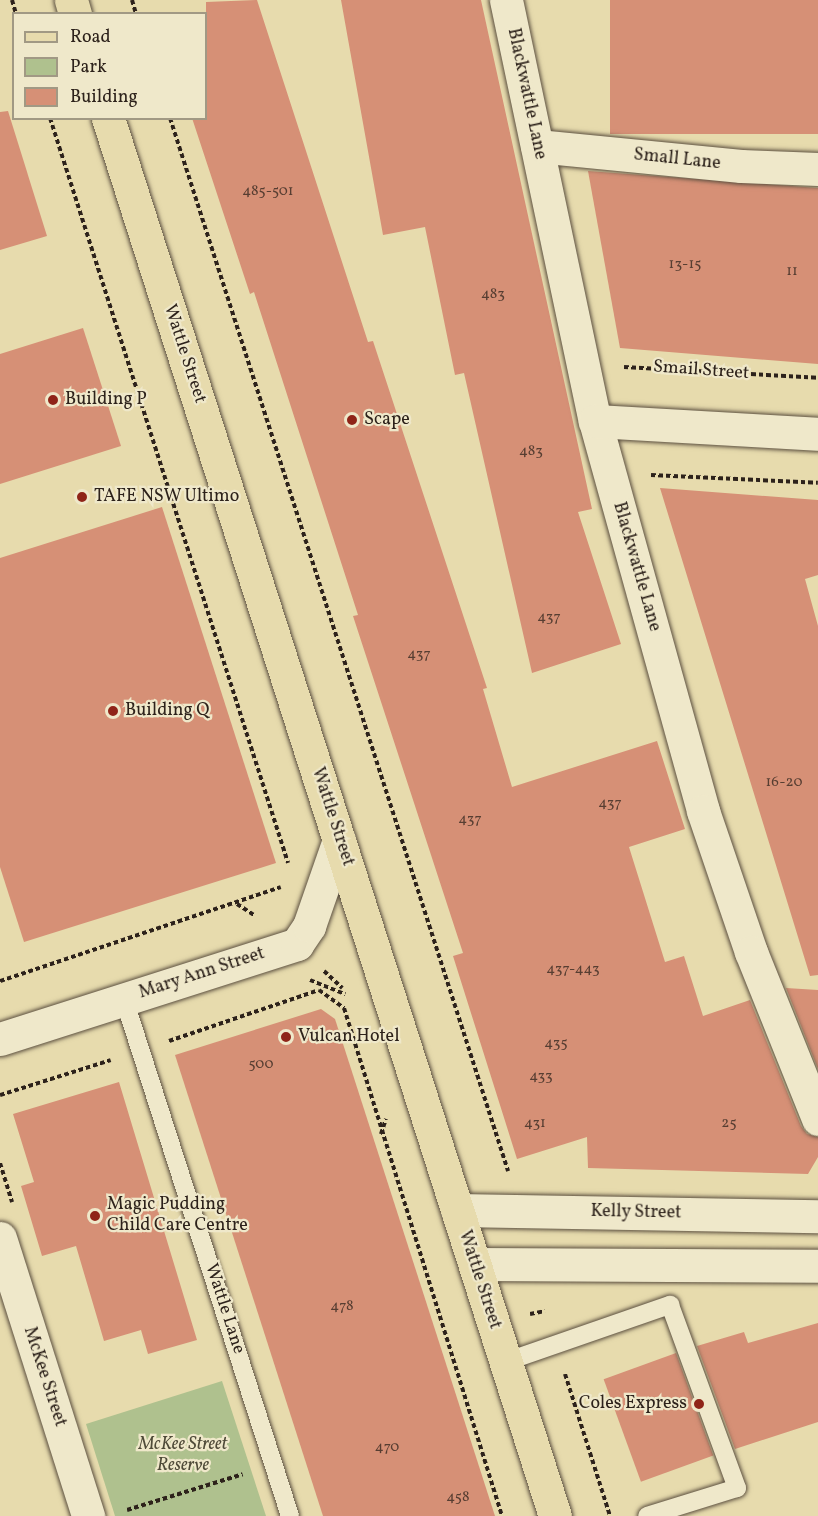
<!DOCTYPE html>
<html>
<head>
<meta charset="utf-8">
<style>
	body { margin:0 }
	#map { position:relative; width:818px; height:1516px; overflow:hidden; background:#e7dbad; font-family:Vollkorn,serif }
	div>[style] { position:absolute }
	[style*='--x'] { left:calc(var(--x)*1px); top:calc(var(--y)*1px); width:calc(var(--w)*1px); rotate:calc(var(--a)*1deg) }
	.green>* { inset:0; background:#afc18e }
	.building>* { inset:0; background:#d69076; transform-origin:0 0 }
	.path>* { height:4px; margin-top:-2px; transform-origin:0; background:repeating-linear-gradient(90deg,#2d221b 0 4.5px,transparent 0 7.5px) }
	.roads { filter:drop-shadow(0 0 2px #5c5040) drop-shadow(0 0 2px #5c5040) }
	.lane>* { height:18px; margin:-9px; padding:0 9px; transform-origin:9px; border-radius:9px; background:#efe8ca }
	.street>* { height:33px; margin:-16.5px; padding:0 16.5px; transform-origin:16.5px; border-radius:16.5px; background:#efe8ca }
	.primary>* { height:33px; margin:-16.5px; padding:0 16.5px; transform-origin:16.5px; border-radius:16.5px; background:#e7dbad }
	.dots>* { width:16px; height:16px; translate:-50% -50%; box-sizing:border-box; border:3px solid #efe8ca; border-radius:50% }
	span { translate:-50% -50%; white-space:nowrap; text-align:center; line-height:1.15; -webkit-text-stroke:4.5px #efe8ca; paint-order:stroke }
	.number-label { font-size:15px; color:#573e32 }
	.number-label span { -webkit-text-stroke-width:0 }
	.street-label { font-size:18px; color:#2d221b }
	.poi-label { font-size:18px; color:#2d221b }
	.left { translate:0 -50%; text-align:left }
	.right { translate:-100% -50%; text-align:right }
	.park-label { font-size:18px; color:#4e4a38; font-style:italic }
	.legend { position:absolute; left:12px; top:12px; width:195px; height:108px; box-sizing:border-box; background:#efe8ca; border:2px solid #a19984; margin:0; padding:8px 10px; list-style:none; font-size:18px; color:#2d221b }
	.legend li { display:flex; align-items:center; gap:12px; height:30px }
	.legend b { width:30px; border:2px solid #a19984 }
</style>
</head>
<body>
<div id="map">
	<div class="green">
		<div style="clip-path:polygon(222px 1381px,266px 1516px,115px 1516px,86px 1424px)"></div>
	</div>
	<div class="building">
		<div style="clip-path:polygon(257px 0,368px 342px,373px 341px,487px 688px,483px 689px,512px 787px,657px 741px,685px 829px,629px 847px,665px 962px,684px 956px,703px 1016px,750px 1000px,801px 1126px,807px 1134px,818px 1137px,818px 1157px,808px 1174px,588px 1168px,587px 1137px,517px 1159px,453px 956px,463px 953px,353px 616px,358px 615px,254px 292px,250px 294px,192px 118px,206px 118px,206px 2px)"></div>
		<div style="clip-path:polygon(341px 0,481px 0,592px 509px,578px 512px,621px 644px,532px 673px,464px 373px,455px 375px,425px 227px,383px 235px)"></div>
		<div style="left:610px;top:0;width:208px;height:134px"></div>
		<div style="clip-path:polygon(8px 111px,47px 236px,0 250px,0 112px)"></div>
		<div style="clip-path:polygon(588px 171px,818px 188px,818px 364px,620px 348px)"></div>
		<div style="clip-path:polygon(83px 328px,121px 446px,0 484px,0 354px)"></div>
		<div style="clip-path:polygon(660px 488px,818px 500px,818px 575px,805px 579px,818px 626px,818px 975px,810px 976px)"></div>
		<div style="clip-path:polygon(162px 507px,276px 863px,24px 942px,0 867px,0 558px)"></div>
		<div style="clip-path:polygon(786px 988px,818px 990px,818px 1069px)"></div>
		<div style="clip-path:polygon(321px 1009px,335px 1019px,495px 1516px,323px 1516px,175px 1055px)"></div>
		<div style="clip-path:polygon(119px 1082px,197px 1340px,148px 1354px,141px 1330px,104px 1341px,76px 1246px,42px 1256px,21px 1186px,34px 1182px,13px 1114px)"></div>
		<div style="clip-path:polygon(818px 1323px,818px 1422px,735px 1449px,697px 1346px,744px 1332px,748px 1343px)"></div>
		<div style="left:676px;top:1353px;width:109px;height:77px;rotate:70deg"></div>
	</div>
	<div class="path">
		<div style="--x:12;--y:0;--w:15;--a:74"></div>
		<div style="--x:132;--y:0;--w:15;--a:74"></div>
		<div style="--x:50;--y:118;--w:782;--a:72.28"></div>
		<div style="--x:170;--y:118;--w:1106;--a:72.2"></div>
		<div style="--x:624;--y:367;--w:194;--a:3.2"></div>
		<div style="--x:651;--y:475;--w:167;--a:2.7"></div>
		<div style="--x:237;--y:904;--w:20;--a:33"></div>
		<div style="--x:324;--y:971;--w:25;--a:43"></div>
		<div style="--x:310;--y:980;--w:38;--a:22"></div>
		<div style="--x:0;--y:981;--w:296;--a:-18.5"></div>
		<div style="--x:169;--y:1041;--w:158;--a:-18.8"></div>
		<div style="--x:319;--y:990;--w:31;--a:36"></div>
		<div style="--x:344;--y:1008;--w:532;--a:72.72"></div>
		<div style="--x:0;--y:1095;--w:116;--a:-17.5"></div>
		<div style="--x:381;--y:1134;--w:16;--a:-72"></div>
		<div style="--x:0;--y:1163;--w:41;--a:72.9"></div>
		<div style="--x:530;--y:1314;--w:15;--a:-11"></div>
		<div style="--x:565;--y:1374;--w:149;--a:72.4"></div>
		<div style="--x:127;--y:1510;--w:121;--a:-17.2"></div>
	</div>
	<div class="roads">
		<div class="lane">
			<div style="--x:124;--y:999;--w:543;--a:72.2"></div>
			<div style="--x:505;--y:1362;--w:175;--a:-19.1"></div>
			<div style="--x:670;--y:1305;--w:195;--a:69.9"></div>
			<div style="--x:737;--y:1488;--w:94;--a:162.7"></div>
		</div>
		<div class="street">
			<div style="--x:506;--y:0;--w:430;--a:78.1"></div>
			<div style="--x:595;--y:421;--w:405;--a:74.5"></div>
			<div style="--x:703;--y:811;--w:149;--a:71.2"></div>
			<div style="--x:751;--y:952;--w:180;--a:68.1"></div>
			<div style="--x:537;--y:146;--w:205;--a:5.6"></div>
			<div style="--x:741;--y:166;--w:77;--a:2.2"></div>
			<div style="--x:595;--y:421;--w:223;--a:3.3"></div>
			<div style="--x:0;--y:1039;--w:312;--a:-17.7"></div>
			<div style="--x:297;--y:944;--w:22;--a:-56"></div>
			<div style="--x:309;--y:926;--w:91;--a:-70.8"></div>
			<div style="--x:457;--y:1210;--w:361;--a:1"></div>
			<div style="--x:0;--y:1238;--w:292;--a:72.4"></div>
			<div style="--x:475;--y:1264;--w:343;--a:0.3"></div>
		</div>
		<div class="primary">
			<div style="--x:71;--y:0;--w:15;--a:74"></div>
			<div style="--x:108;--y:118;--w:1468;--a:72.27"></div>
		</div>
	</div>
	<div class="dots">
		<div style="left:53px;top:400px;background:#8f2418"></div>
		<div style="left:352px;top:420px;background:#8f2418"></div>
		<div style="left:82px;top:497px;background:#8f2418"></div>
		<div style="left:113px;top:711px;background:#8f2418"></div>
		<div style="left:286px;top:1037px;background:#8f2418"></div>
		<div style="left:95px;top:1216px;background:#8f2418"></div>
		<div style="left:699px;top:1404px;background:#8f2418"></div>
	</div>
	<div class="number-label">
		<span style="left:268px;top:192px">485-501</span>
		<span style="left:685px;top:265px">13-15</span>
		<span style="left:792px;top:272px">11</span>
		<span style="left:493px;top:295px">483</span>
		<span style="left:531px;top:452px">483</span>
		<span style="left:549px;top:618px">437</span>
		<span style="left:419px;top:655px">437</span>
		<span style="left:784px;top:783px">16-20</span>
		<span style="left:610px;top:804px">437</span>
		<span style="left:470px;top:820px">437</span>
		<span style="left:573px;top:970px">437-443</span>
		<span style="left:556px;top:1044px">435</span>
		<span style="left:261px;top:1065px">500</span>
		<span style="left:541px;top:1077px">433</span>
		<span style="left:535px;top:1124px">431</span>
		<span style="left:729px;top:1124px">25</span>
		<span style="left:342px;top:1307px">478</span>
		<span style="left:387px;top:1448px">470</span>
		<span style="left:458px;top:1498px">458</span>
	</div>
	<div class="street-label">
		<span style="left:526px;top:94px;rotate:78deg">Blackwattle Lane</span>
		<span style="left:677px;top:160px;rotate:6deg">Small Lane</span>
		<span style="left:184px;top:354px;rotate:72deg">Wattle Street</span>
		<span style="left:701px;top:371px;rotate:4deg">Smail Street</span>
		<span style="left:636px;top:567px;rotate:74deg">Blackwattle Lane</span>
		<span style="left:332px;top:817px;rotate:72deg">Wattle Street</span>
		<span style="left:202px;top:974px;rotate:-18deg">Mary Ann Street</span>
		<span style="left:636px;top:1213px;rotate:1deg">Kelly Street</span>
		<span style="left:479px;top:1280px;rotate:72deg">Wattle Street</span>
		<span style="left:224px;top:1309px;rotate:72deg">Wattle Lane</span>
		<span style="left:44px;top:1377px;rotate:72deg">McKee Street</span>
	</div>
	<div class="poi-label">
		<span class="left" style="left:65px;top:400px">Building P</span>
		<span class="left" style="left:364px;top:420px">Scape</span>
		<span class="left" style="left:94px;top:497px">TAFE NSW Ultimo</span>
		<span class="left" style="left:125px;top:711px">Building Q</span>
		<span class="left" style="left:298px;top:1037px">Vulcan Hotel</span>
		<span class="left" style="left:107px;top:1216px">Magic Pudding<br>Child Care Centre</span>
		<span class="right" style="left:687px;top:1404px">Coles Express</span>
	</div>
	<div class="park-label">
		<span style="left:183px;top:1456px">McKee Street<br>Reserve</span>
	</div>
	<ul class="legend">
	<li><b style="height:8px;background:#e7dbad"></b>Road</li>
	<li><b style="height:16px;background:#afc18e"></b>Park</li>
	<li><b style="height:16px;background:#d69076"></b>Building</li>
	</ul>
</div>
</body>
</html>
